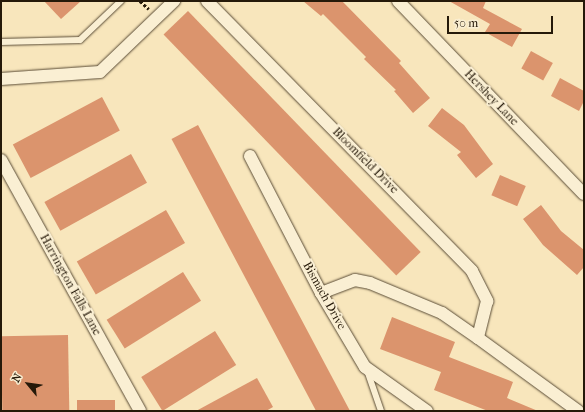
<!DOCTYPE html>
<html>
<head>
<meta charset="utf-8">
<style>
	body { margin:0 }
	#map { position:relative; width:585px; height:412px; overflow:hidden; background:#f8e6bc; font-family:"IM FELL French Canon",serif }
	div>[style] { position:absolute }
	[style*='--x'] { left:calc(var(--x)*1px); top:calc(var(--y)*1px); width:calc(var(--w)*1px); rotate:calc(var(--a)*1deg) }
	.building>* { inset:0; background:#db946d; transform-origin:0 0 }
	.path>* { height:2.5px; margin-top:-1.25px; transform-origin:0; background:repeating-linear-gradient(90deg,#251909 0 3px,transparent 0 5px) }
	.roads { filter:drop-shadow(0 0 1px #5a4c36) drop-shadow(0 0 1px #5a4c36) }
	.service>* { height:6px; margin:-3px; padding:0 3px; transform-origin:3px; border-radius:3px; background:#faefd3 }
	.minor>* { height:12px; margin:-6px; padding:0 6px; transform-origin:6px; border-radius:6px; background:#faefd3 }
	span { translate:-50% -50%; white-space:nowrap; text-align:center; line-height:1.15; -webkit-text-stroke:4px #faefd3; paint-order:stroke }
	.street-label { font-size:12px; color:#251909 }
	.frame { position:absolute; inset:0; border:2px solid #251909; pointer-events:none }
	.north { position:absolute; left:8px; top:364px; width:40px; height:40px; -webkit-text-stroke:3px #faefd3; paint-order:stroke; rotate:299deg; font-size:11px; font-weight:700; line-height:16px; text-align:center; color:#251909 }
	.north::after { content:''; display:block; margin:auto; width:14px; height:18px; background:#251909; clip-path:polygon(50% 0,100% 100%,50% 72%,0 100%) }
	.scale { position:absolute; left:447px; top:16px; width:106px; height:18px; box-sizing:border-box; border:2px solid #251909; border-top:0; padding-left:5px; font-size:12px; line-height:14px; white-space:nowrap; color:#251909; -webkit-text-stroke:3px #faefd3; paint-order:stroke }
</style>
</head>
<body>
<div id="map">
	<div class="building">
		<div style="clip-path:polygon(44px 1px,81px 1px,61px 19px)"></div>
		<div style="clip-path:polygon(303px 1px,342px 1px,401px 61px,399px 63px,430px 98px,413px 113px,394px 91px,396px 90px,364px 59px,366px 57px,323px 14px,321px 16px)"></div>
		<div style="clip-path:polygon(449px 1px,486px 1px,483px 8px,522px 29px,512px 47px,485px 32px,490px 24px)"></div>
		<div style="left:188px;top:11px;width:335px;height:34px;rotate:46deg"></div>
		<div style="left:531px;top:51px;width:25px;height:20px;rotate:29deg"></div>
		<div style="clip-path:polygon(560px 78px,584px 91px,584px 101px,579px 111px,551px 96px)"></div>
		<div style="left:102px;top:97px;width:38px;height:101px;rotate:62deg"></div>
		<div style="clip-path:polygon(442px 108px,464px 125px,493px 164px,476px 178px,457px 155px,461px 152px,428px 126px)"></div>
		<div style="left:198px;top:125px;width:325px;height:30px;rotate:62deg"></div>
		<div style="left:131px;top:154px;width:33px;height:99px;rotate:61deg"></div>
		<div style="left:500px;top:175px;width:28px;height:22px;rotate:23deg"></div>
		<div style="clip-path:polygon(541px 205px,561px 231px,584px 250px,584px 267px,577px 275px,543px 245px,523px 219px)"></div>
		<div style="left:166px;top:210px;width:38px;height:103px;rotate:60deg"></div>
		<div style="left:183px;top:272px;width:34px;height:90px;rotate:58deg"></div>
		<div style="clip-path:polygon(392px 317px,455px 342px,449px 357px,513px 382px,507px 398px,538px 411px,488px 411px,434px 390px,441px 372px,380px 349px)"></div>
		<div style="left:215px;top:331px;width:40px;height:87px;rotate:58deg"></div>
		<div style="left:68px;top:335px;width:76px;height:67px;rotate:89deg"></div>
		<div style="clip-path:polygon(257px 378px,273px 407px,266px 411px,196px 411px)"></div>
		<div style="left:115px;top:400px;width:11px;height:38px;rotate:90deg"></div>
	</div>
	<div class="path">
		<div style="--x:140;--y:1;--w:12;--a:42"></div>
	</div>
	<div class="roads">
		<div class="service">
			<div style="--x:1;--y:42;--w:79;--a:-1.5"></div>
			<div style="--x:80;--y:40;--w:57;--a:-43.6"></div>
			<div style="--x:367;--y:370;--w:43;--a:71.1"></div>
		</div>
		<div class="minor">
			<div style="--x:207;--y:1;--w:378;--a:45.5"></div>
			<div style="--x:472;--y:271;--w:34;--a:63"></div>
			<div style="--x:487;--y:301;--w:38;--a:104"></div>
			<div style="--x:478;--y:338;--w:124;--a:36.1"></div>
			<div style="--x:398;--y:1;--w:268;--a:46.1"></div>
			<div style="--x:1;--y:79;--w:99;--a:-4"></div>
			<div style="--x:100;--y:72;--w:103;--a:-43.8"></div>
			<div style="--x:250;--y:156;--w:154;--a:62.6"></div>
			<div style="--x:321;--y:293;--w:86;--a:59.3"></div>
			<div style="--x:365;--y:367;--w:76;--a:35.4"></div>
			<div style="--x:1;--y:160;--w:287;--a:61"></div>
			<div style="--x:321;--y:293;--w:36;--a:-21"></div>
			<div style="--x:355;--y:280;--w:15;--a:11"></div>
			<div style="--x:370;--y:283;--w:78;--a:22.6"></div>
			<div style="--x:442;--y:313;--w:44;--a:34.8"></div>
		</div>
	</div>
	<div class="street-label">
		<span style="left:491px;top:98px;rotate:46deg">Hershey Lane</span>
		<span style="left:365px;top:161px;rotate:45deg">Bloomfield Drive</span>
		<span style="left:70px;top:285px;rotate:61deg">Harrington Falls Lane</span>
		<span style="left:324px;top:296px;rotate:61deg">Bismach Drive</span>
	</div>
	<div class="frame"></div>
	<div class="north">N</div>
	<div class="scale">50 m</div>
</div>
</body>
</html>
